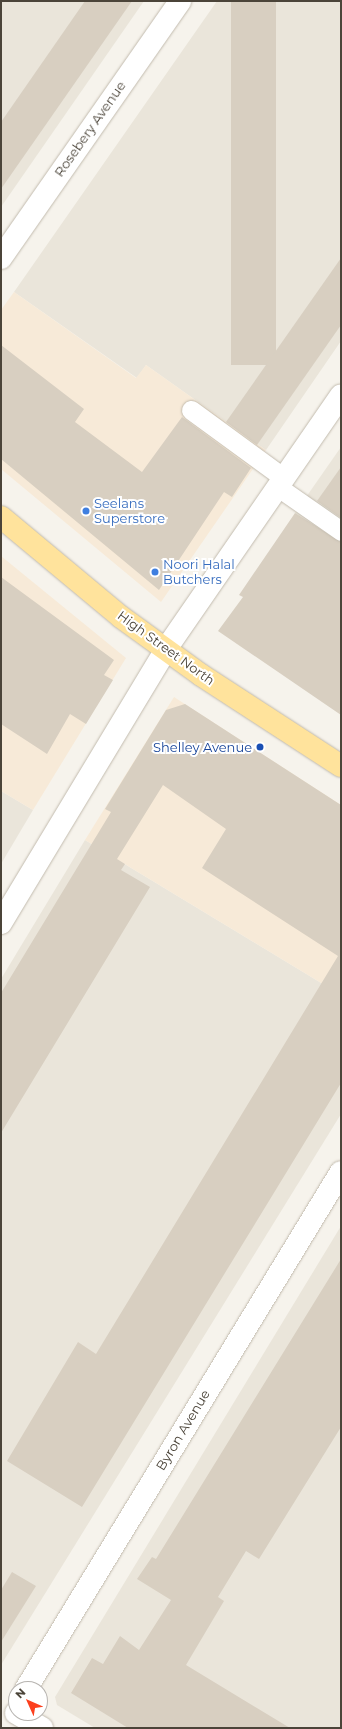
<!DOCTYPE html>
<html>
<head>
<meta charset="utf-8">
<style>
	body { margin:0 }
	#map { position:relative; width:342px; height:1729px; overflow:hidden; background:#f6f3ec; font-family:Montserrat,sans-serif }
	div>[style] { position:absolute }
	[style*='--x'] { left:calc(var(--x)*1px); top:calc(var(--y)*1px); width:calc(var(--w)*1px); rotate:calc(var(--a)*1deg) }
	.residential>* { inset:0; background:#eae5da }
	.commercial>* { inset:0; background:#f7ead8 }
	.building>* { inset:0; background:#d8cfc1; transform-origin:0 0 }
	.roads { filter:drop-shadow(0 0 1px #c2bbae) drop-shadow(0 0 1px #c2bbae) }
	.service>* { height:19px; margin:-9.5px; padding:0 9.5px; transform-origin:9.5px; border-radius:9.5px; background:#fff }
	.minor>* { height:22px; margin:-11px; padding:0 11px; transform-origin:11px; border-radius:11px; background:#fff }
	.primary>* { height:22px; margin:-11px; padding:0 11px; transform-origin:11px; border-radius:11px; background:#ffe39c }
	.dots>* { width:11px; height:11px; translate:-50% -50%; box-sizing:border-box; border:2px solid #fff; border-radius:50% }
	span { translate:-50% -50%; white-space:nowrap; text-align:center; line-height:1.15; -webkit-text-stroke:4px #fff; paint-order:stroke }
	.street-label { font-size:13px; color:#4b4439 }
	.shop-label { font-size:13px; color:#366cbe }
	.left { translate:0 -50%; text-align:left }
	.transit-label { font-size:13px; color:#164399 }
	.right { translate:-100% -50%; text-align:right }
	.frame { position:absolute; inset:0; border:2px solid #4b4439; pointer-events:none }
	.north { position:absolute; left:8px; top:1681px; width:40px; height:40px; box-sizing:border-box; background:#fff; border:1px solid #b7b4b0; border-radius:50%; rotate:315deg; font-size:11px; font-weight:700; line-height:16px; text-align:center; color:#4b4439 }
	.north::after { content:''; display:block; margin:auto; width:14px; height:18px; background:#fc3f1d; clip-path:polygon(50% 0,100% 100%,50% 72%,0 100%) }
</style>
</head>
<body>
<div id="map">
	<div class="residential">
		<div style="clip-path:polygon(1px 1px,144px 1px,1px 207px)"></div>
		<div style="clip-path:polygon(217px 1px,341px 1px,341px 341px,266px 450px,146px 365px,137px 378px,14px 292px)"></div>
		<div style="clip-path:polygon(341px 447px,341px 545px,295px 513px)"></div>
		<div style="clip-path:polygon(1px 791px,33px 810px,1px 864px)"></div>
		<div style="clip-path:polygon(85px 840px,341px 995px,341px 1114px,1px 1665px,1px 979px)"></div>
		<div style="clip-path:polygon(341px 1226px,341px 1728px,95px 1728px,57px 1705px,55px 1697px)"></div>
	</div>
	<div class="commercial">
		<div style="clip-path:polygon(14px 292px,136px 378px,146px 365px,266px 450px,161px 602px,1px 469px,1px 310px)"></div>
		<div style="clip-path:polygon(1px 556px,126px 658px,33px 810px,1px 791px)"></div>
		<div style="clip-path:polygon(174px 697px,341px 805px,341px 995px,85px 840px)"></div>
	</div>
	<div class="building">
		<div style="clip-path:polygon(85px 1px,132px 1px,1px 189px,1px 122px)"></div>
		<div style="left:231px;top:1px;width:45px;height:364px"></div>
		<div style="clip-path:polygon(341px 258px,341px 325px,257px 445px,226px 422px)"></div>
		<div style="clip-path:polygon(1px 345px,84px 409px,75px 422px,142px 472px,182px 417px,251px 468px,232px 497px,224px 492px,159px 590px,1px 459px)"></div>
		<div style="clip-path:polygon(341px 467px,341px 518px,317px 501px)"></div>
		<div style="clip-path:polygon(295px 513px,341px 542px,341px 715px,218px 631px,243px 597px,239px 595px)"></div>
		<div style="clip-path:polygon(1px 577px,114px 660px,104px 675px,113px 680px,86px 724px,70px 714px,47px 754px,1px 724px)"></div>
		<div style="clip-path:polygon(185px 704px,341px 805px,341px 1083px,82px 1507px,7px 1461px,78px 1342px,96px 1354px,338px 956px,202px 868px,226px 829px,163px 785px,117px 859px,125px 864px,121px 870px,150px 887px,1px 1133px,1px 993px,111px 812px,105px 809px,166px 710px)"></div>
		<div style="clip-path:polygon(341px 1259px,341px 1427px,259px 1559px,246px 1551px,218px 1597px,224px 1601px,186px 1665px,290px 1728px,128px 1728px,71px 1693px,92px 1658px,103px 1664px,120px 1636px,139px 1650px,171px 1600px,137px 1579px,152px 1557px,156px 1559px)"></div>
		<div style="clip-path:polygon(12px 1572px,36px 1586px,1px 1642px,1px 1590px)"></div>
	</div>
	<div class="roads">
		<div class="service">
			<div style="--x:191;--y:410;--w:115;--a:36.2"></div>
			<div style="--x:278;--y:487;--w:77;--a:34.9"></div>
		</div>
		<div class="minor">
			<div style="--x:1;--y:258;--w:313;--a:-55.1"></div>
			<div style="--x:1;--y:923;--w:320;--a:-58.9"></div>
			<div style="--x:166;--y:649;--w:308;--a:-55.4"></div>
			<div style="--x:26;--y:1689;--w:605;--a:-58.65"></div>
			<div style="--x:16;--y:1713;--w:30;--a:30"></div>
		</div>
		<div class="primary">
			<div style="--x:1;--y:517;--w:156;--a:39.8"></div>
			<div style="--x:121;--y:617;--w:99;--a:35.9"></div>
			<div style="--x:201;--y:675;--w:167;--a:33"></div>
		</div>
	</div>
	<div class="dots">
		<div style="left:86px;top:511px;background:#3f7fe0"></div>
		<div style="left:155px;top:572px;background:#3f7fe0"></div>
		<div style="left:260px;top:747px;background:#1a4fb4"></div>
	</div>
	<div class="street-label">
		<span style="left:90px;top:129px;rotate:-55deg">Rosebery Avenue</span>
		<span style="left:166px;top:648px;rotate:36deg">High Street North</span>
		<span style="left:183px;top:1430px;rotate:-59deg">Byron Avenue</span>
	</div>
	<div class="shop-label">
		<span class="left" style="left:94px;top:511px">Seelans<br>Superstore</span>
		<span class="left" style="left:163px;top:572px">Noori Halal<br>Butchers</span>
	</div>
	<div class="transit-label">
		<span class="right" style="left:252px;top:747px">Shelley Avenue</span>
	</div>
	<div class="frame"></div>
	<div class="north">N</div>
</div>
</body>
</html>
